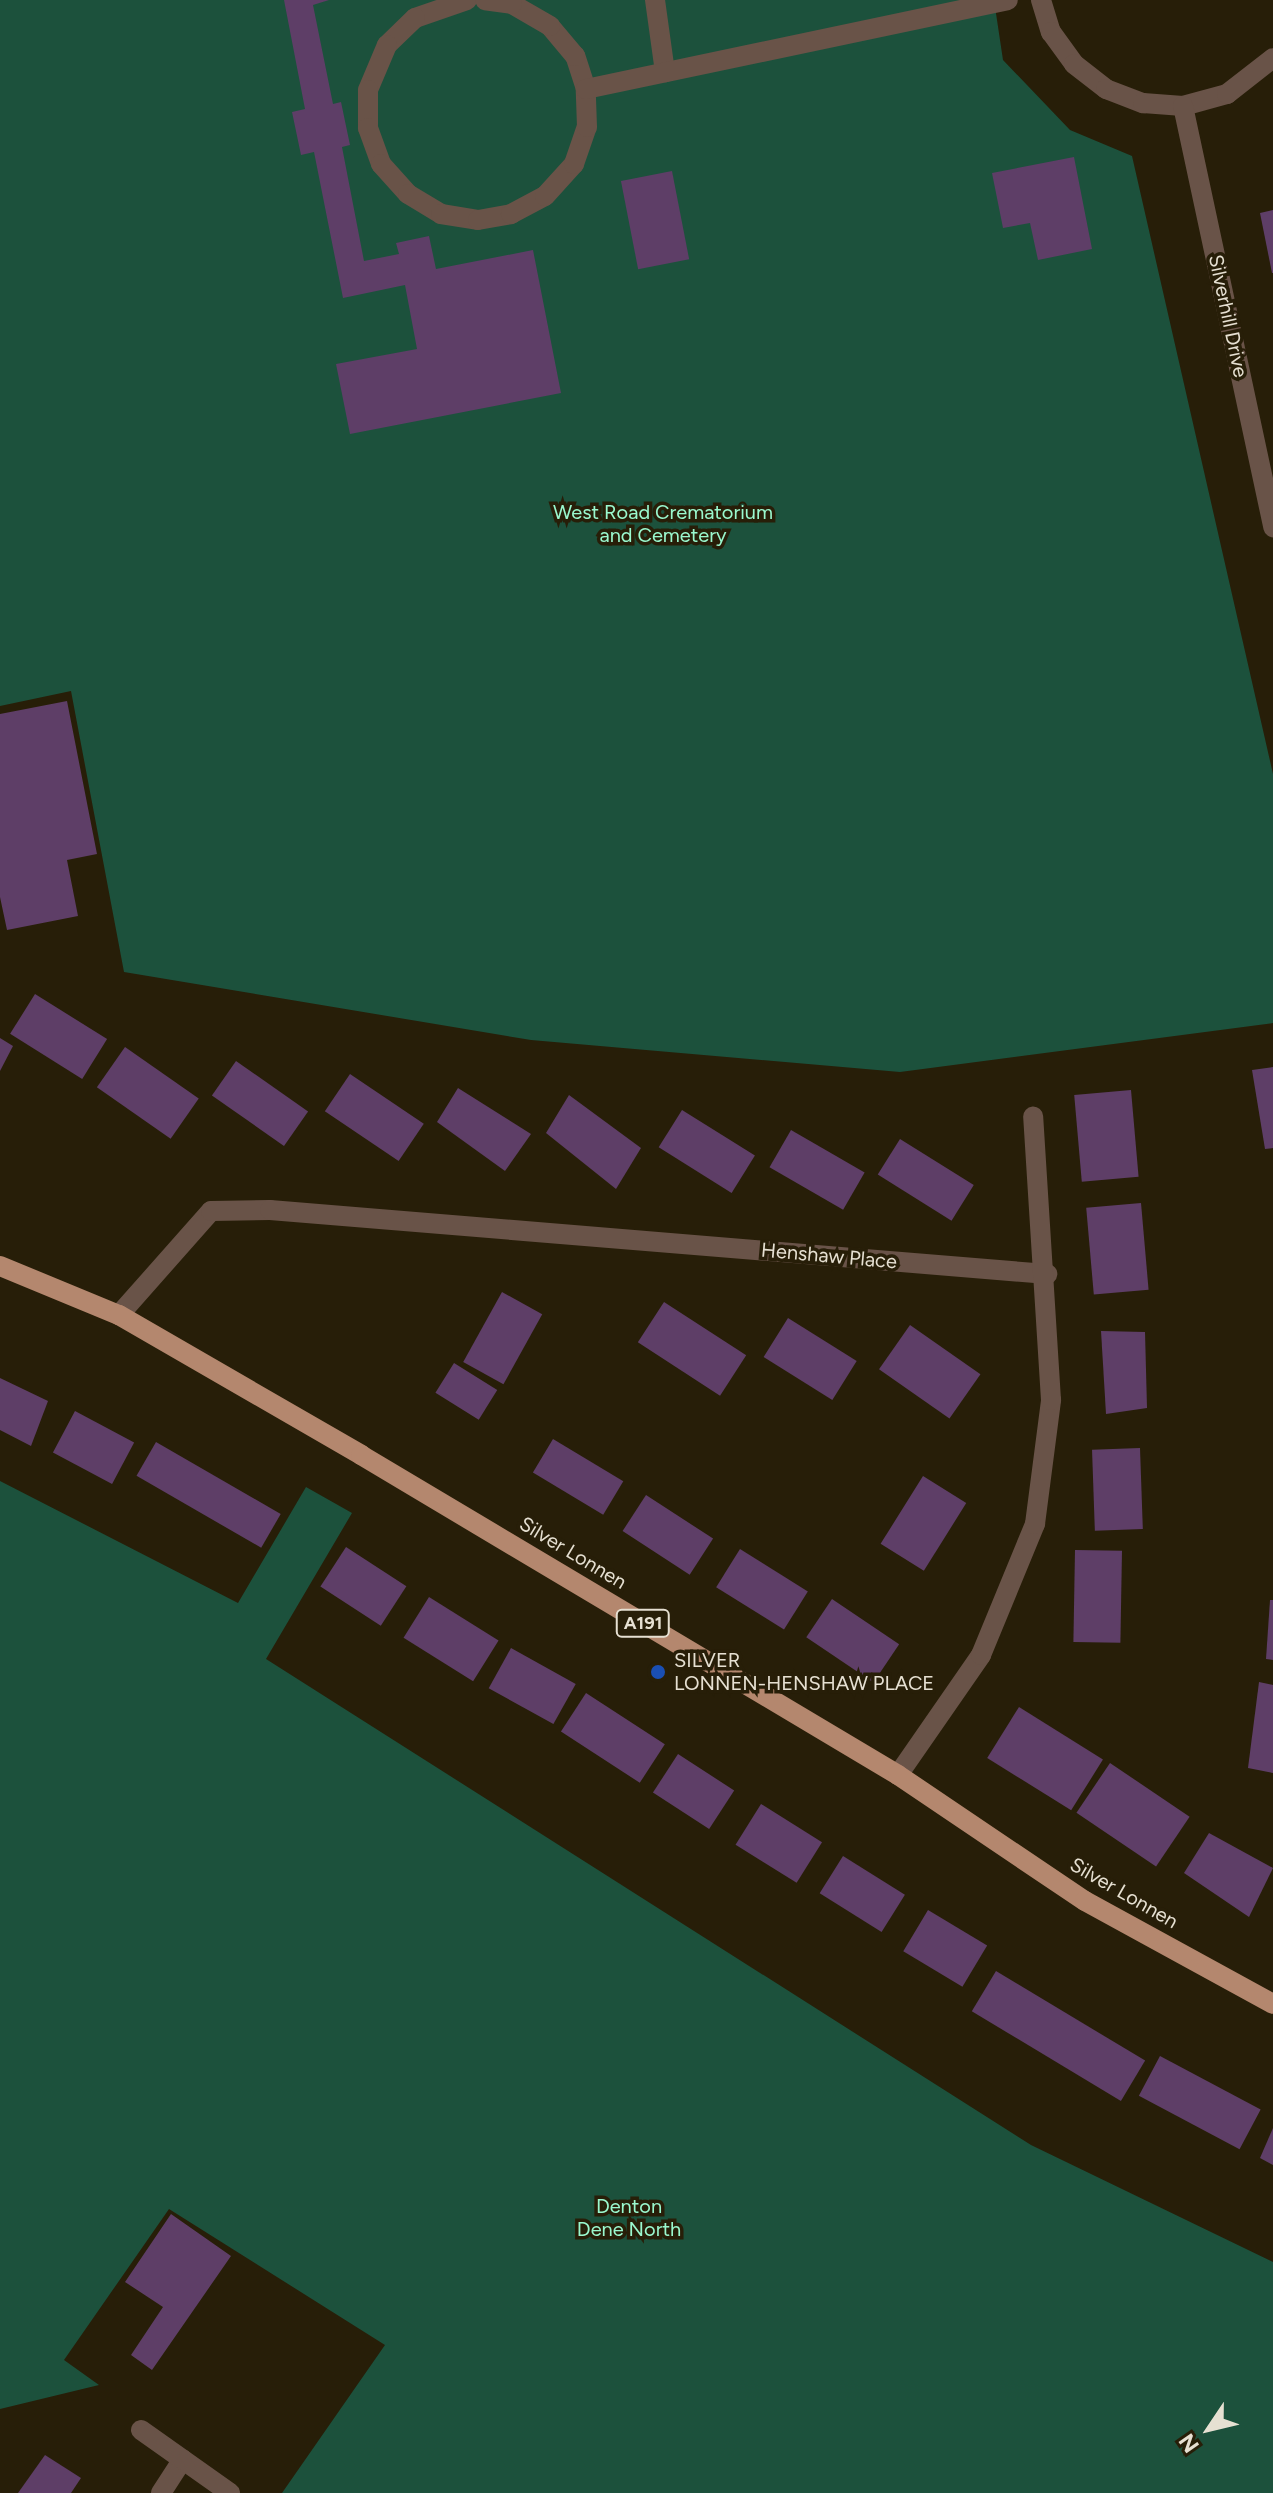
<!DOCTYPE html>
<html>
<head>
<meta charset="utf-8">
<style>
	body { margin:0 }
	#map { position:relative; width:1273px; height:2493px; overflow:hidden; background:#271e08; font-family:Figtree,sans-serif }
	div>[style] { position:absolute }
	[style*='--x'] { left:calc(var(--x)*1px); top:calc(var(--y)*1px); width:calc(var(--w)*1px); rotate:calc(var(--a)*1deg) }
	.green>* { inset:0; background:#1c513c }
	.building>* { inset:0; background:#5e3e67; transform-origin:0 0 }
	.service>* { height:20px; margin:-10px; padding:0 10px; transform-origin:10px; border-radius:10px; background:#695348 }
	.minor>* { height:20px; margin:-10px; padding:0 10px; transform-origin:10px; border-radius:10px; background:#695348 }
	.primary>* { height:20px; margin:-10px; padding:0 10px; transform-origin:10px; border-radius:10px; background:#b4876e }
	.dots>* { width:22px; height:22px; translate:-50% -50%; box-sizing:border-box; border:4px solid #271e08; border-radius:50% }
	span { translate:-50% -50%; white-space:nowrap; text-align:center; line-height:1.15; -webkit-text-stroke:7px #271e08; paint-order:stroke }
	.shield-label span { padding:2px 6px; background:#271e08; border:2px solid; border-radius:6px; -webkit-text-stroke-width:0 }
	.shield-label { font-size:18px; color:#e6e0d2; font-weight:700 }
	.street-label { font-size:20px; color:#e6e0d2 }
	.park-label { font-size:20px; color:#9af8ce }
	.poi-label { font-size:20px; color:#e6e0d2 }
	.left { translate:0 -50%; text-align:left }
	.north { position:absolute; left:1169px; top:2389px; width:80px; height:80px; -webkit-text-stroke:6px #271e08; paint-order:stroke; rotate:235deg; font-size:22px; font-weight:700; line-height:32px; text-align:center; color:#e6e0d2 }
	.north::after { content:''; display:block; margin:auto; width:28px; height:36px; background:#e6e0d2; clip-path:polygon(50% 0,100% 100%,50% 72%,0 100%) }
</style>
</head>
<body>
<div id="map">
	<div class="green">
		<div style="clip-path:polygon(0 0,994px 0,1003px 60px,1070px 130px,1132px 156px,1273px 774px,1273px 1023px,900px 1072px,531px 1040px,124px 972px,71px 691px,0 706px)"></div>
		<div style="clip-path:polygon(0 1481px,238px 1603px,306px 1487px,352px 1513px,266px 1659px,1031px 2145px,1273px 2262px,1273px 2493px,282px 2493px,385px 2345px,169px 2209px,64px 2360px,99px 2385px,0 2409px)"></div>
	</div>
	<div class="building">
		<div style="clip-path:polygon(284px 0,329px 0,313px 5px,333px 104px,341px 102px,350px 145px,342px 147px,364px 261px,399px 254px,396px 243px,429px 236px,436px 269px,533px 250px,561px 393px,350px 434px,336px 364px,417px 349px,405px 285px,343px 298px,314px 152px,301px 155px,292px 112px,305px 109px)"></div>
		<div style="clip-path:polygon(1074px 157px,1092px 249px,1038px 260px,1030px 223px,1003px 228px,992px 173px)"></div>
		<div style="left:672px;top:171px;width:90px;height:52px;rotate:79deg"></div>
		<div style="clip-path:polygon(1273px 210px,1273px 273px,1272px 273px,1260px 213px)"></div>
		<div style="clip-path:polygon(67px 701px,97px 854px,67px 860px,78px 916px,7px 930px,0 897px,0 714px)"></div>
		<div style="left:35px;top:994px;width:85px;height:47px;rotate:32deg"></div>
		<div style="clip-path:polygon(0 1038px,13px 1046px,0 1071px)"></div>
		<div style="left:125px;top:1047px;width:90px;height:49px;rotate:35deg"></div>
		<div style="left:236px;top:1061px;width:88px;height:42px;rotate:35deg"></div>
		<div style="clip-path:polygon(1273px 1067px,1273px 1148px,1265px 1149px,1252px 1070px)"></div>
		<div style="left:350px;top:1074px;width:89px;height:45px;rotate:34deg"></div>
		<div style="clip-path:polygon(458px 1088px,531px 1134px,505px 1171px,437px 1122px)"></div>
		<div style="left:1131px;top:1090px;width:87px;height:57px;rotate:85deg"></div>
		<div style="clip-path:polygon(569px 1095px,641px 1148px,616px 1189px,546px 1133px)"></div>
		<div style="left:682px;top:1110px;width:86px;height:44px;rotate:32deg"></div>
		<div style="left:791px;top:1130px;width:85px;height:43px;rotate:30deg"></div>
		<div style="left:900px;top:1139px;width:87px;height:42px;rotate:32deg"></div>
		<div style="left:1141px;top:1203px;width:87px;height:55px;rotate:85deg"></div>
		<div style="left:502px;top:1292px;width:46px;height:80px;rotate:29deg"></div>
		<div style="left:664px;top:1302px;width:98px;height:48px;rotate:33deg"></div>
		<div style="left:788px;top:1318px;width:81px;height:46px;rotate:32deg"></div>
		<div style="left:910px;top:1325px;width:86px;height:54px;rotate:35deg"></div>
		<div style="clip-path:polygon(1101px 1331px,1145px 1332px,1147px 1408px,1106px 1414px)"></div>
		<div style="left:454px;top:1363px;width:51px;height:35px;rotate:32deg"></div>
		<div style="clip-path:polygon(0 1378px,48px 1401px,31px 1446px,0 1430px)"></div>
		<div style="left:75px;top:1411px;width:67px;height:47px;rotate:28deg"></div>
		<div style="left:553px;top:1439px;width:82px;height:39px;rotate:31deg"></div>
		<div style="left:156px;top:1442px;width:144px;height:39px;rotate:30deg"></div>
		<div style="left:1140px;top:1448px;width:81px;height:48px;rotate:88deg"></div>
		<div style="left:923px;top:1476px;width:51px;height:80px;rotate:32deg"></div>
		<div style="left:646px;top:1495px;width:80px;height:43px;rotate:33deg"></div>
		<div style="left:346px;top:1547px;width:72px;height:47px;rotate:33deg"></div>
		<div style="left:740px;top:1549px;width:80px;height:45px;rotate:32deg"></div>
		<div style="left:1075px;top:1550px;width:47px;height:92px;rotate:1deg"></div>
		<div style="left:429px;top:1597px;width:82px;height:48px;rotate:32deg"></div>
		<div style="left:832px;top:1599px;width:81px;height:46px;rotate:34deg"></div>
		<div style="clip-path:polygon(1270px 1600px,1273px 1600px,1273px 1660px,1266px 1659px)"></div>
		<div style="left:511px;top:1648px;width:74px;height:46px;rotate:29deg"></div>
		<div style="clip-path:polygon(1259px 1682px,1273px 1685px,1273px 1773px,1248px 1768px)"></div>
		<div style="left:586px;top:1693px;width:94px;height:46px;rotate:33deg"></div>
		<div style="left:1019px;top:1707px;width:99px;height:60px;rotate:32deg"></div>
		<div style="left:678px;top:1754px;width:67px;height:46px;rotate:33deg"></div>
		<div style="left:1110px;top:1763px;width:96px;height:60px;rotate:34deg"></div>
		<div style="left:761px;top:1804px;width:72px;height:48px;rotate:32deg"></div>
		<div style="clip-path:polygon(1209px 1833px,1273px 1868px,1249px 1917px,1184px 1873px)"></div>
		<div style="left:843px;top:1856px;width:73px;height:44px;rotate:32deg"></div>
		<div style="left:928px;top:1910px;width:69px;height:48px;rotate:31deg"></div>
		<div style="left:996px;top:1971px;width:174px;height:47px;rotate:31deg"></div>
		<div style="left:1160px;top:2056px;width:114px;height:45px;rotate:28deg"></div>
		<div style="clip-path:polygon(1273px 2128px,1273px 2165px,1260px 2158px)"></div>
		<div style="clip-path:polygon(171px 2214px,231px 2256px,152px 2370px,131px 2355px,163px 2307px,125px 2282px)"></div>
		<div style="clip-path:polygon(45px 2455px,81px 2478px,71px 2493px,18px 2493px)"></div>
	</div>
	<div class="service">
		<div style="--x:467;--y:0;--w:55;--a:160.9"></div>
		<div style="--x:415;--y:18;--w:39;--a:136"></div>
		<div style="--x:387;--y:45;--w:49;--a:112.9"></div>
		<div style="--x:368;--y:90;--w:38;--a:90"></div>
		<div style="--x:368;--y:128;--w:38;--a:70"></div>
		<div style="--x:381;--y:164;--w:40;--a:48"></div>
		<div style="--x:408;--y:194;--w:39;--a:31"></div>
		<div style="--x:441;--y:214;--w:37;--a:9"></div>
		<div style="--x:478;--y:220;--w:34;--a:-10"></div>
		<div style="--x:511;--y:214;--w:38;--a:-28"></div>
		<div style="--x:545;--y:196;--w:43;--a:-47.8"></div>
		<div style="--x:574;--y:164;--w:39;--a:-71"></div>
		<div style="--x:587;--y:127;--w:38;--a:-92"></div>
		<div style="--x:586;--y:89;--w:35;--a:-108"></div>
		<div style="--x:575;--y:56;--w:39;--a:-130"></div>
		<div style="--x:550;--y:26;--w:44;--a:-149.9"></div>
		<div style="--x:512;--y:4;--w:27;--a:-172"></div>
		<div style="--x:655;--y:0;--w:73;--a:82.1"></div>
		<div style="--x:586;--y:89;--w:431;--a:-11.9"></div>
		<div style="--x:161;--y:2493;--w:40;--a:-57.1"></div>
	</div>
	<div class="minor">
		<div style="--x:1041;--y:0;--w:34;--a:73"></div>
		<div style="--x:1051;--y:32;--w:39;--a:54"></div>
		<div style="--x:1074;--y:64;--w:41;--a:38"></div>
		<div style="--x:1106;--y:89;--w:40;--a:21"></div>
		<div style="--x:1143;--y:103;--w:40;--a:4.3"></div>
		<div style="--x:1183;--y:106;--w:46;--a:-15.3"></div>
		<div style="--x:1227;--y:94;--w:58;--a:-38"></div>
		<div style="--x:1183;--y:106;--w:431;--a:77.9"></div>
		<div style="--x:119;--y:1315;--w:139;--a:-48.5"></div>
		<div style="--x:211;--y:1211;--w:59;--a:-1"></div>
		<div style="--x:270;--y:1210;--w:780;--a:4.71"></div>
		<div style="--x:898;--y:1775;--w:146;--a:-55.3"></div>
		<div style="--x:981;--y:1655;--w:142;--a:-67.6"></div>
		<div style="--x:1035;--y:1524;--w:125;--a:-82.6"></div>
		<div style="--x:1051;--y:1400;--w:284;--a:-93.6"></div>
		<div style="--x:141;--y:2430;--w:109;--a:35.3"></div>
	</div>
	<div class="primary">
		<div style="--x:0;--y:1266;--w:129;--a:22.4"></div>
		<div style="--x:119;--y:1315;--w:280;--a:30"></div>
		<div style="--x:361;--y:1455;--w:625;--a:30.79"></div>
		<div style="--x:898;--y:1775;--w:225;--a:34"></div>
		<div style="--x:1085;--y:1901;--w:214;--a:28.7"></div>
	</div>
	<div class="dots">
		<div style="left:658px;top:1672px;background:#1a4fb4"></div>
	</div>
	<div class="shield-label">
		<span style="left:643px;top:1623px">A191</span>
	</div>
	<div class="street-label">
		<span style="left:1228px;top:316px;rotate:78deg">Silverhill Drive</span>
		<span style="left:829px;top:1256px;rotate:5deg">Henshaw Place</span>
		<span style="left:573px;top:1553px;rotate:31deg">Silver Lonnen</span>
		<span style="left:1124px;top:1893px;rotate:30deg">Silver Lonnen</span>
	</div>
	<div class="park-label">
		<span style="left:663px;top:524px">West Road Crematorium<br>and Cemetery</span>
		<span style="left:629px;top:2218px">Denton<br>Dene North</span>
	</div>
	<div class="poi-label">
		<span class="left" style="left:674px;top:1672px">SILVER<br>LONNEN-HENSHAW PLACE</span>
	</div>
	<div class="north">N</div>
</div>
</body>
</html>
